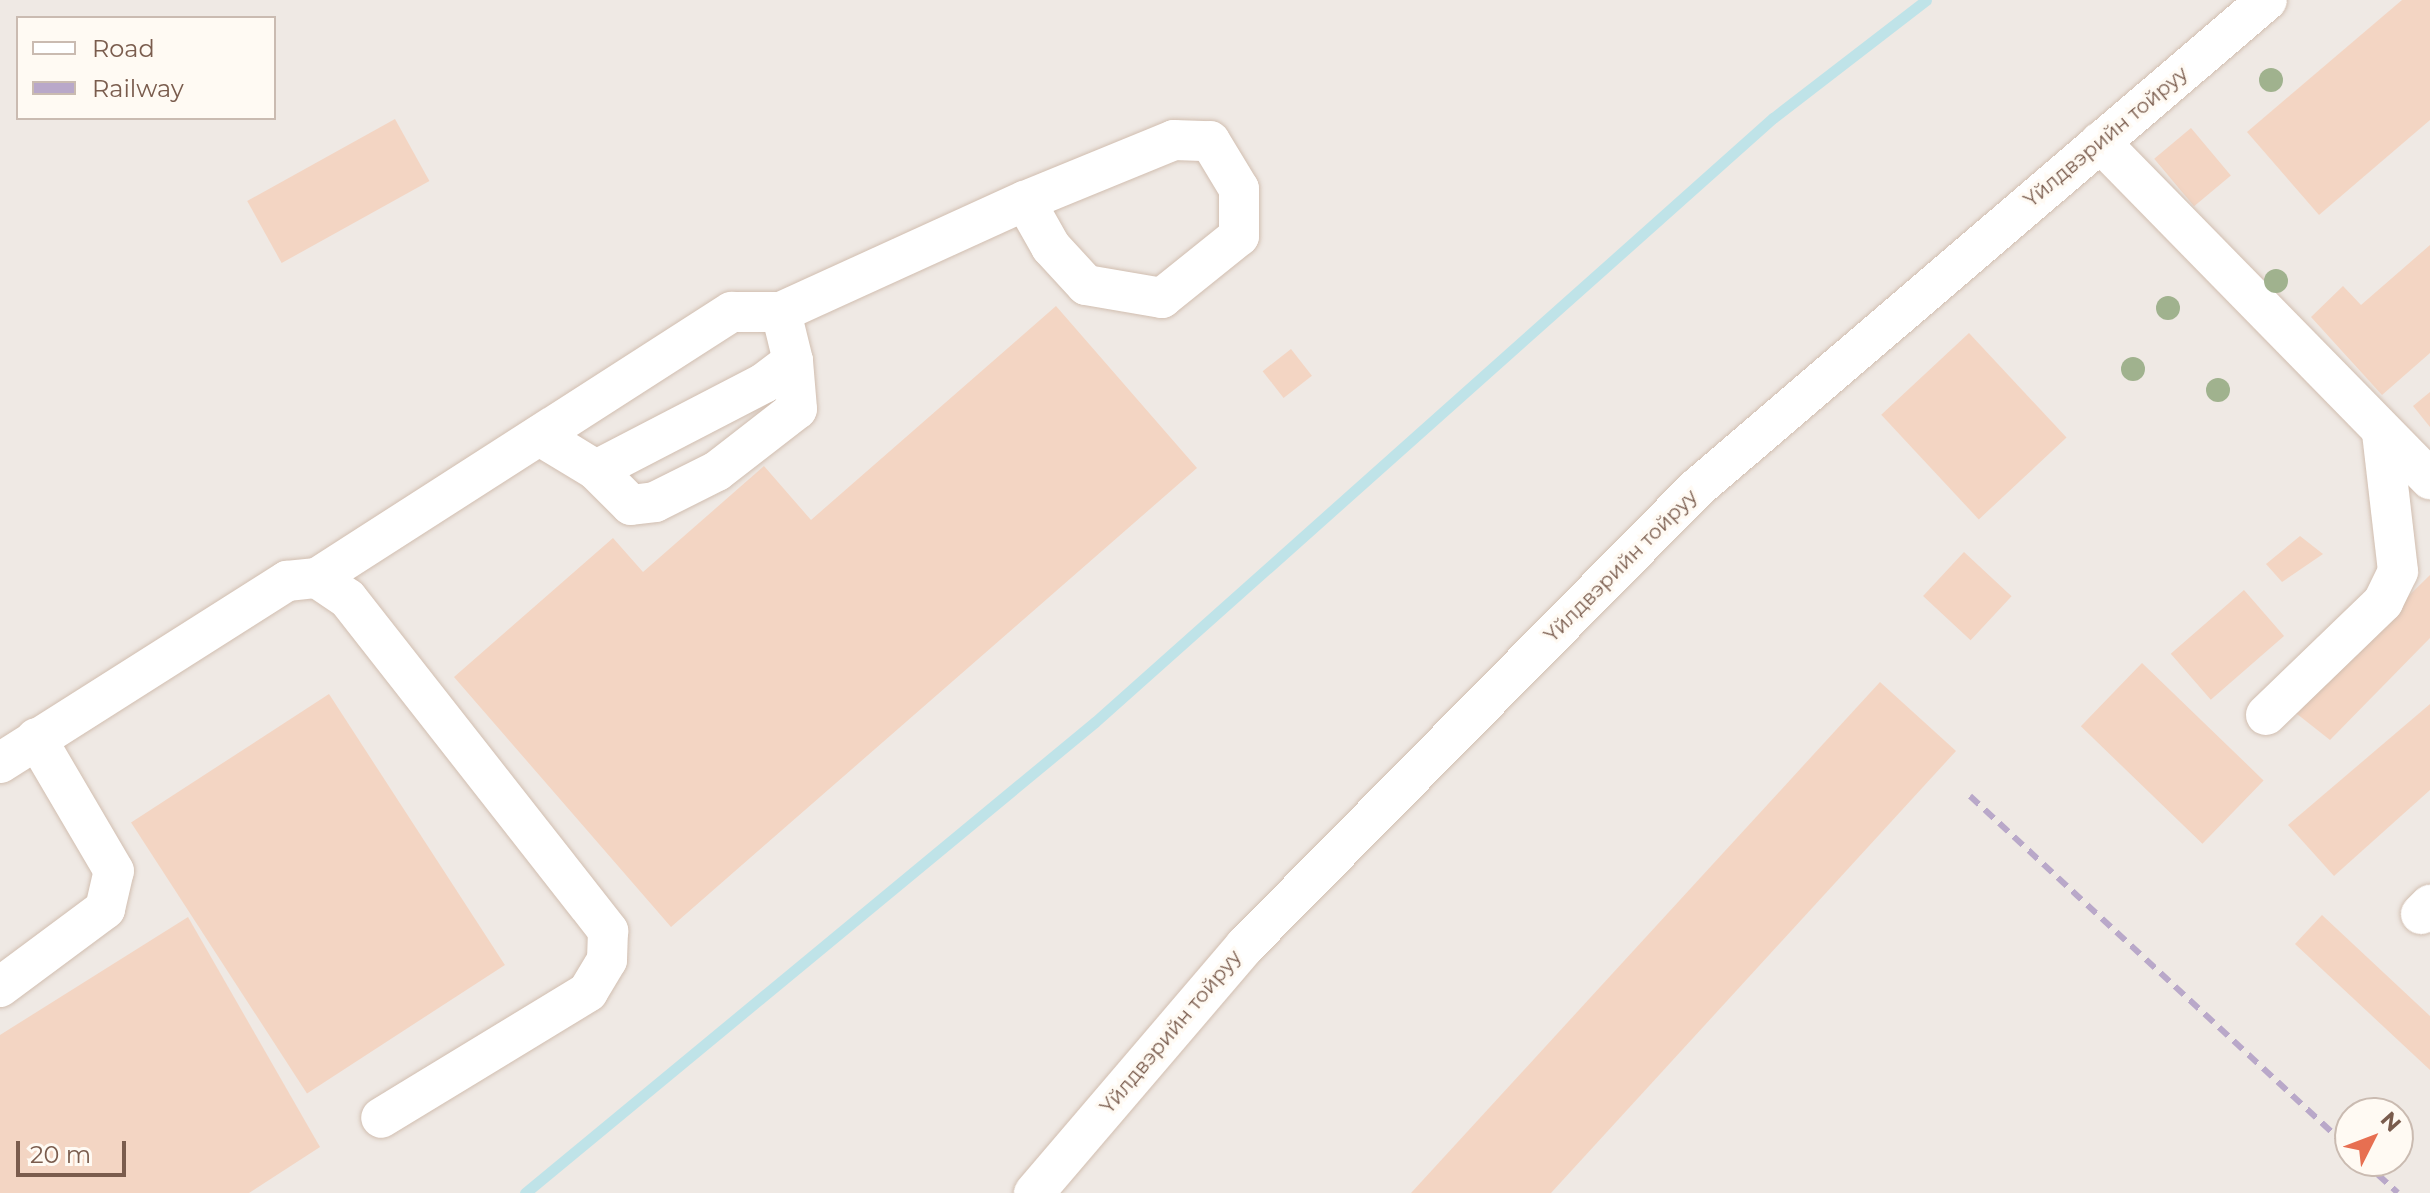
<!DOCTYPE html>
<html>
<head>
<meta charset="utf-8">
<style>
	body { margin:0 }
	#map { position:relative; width:2430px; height:1193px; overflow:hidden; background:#fdf6ec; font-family:Montserrat,sans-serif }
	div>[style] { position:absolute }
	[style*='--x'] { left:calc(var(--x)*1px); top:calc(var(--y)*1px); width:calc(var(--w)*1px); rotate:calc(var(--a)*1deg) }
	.industrial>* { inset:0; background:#efe9e4 }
	.stream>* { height:11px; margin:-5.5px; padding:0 5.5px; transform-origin:5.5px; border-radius:5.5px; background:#bfe3e8 }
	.building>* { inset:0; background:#f3d5c3; transform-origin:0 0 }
	.roads { filter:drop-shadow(0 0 2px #d1beb0) drop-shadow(0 0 2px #d1beb0) }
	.minor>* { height:40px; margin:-20px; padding:0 20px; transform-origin:20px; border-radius:20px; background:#fff }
	.rail>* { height:6px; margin-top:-3px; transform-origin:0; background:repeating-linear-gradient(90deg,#b9a8c9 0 12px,transparent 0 20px) }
	.trees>* { width:24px; height:24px; margin:-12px; border-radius:50%; background:#a0b28e }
	span { translate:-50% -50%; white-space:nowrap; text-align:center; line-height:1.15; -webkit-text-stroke:6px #fffaf3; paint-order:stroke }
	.street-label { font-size:20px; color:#7a5c4d }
	.legend { position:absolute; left:16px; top:16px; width:260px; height:104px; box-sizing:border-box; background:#fffaf3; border:2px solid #cabbb1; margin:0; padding:10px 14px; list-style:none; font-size:24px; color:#7a5c4d }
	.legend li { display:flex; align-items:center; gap:16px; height:40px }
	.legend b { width:40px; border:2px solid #cabbb1 }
	.north { position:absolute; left:2334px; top:1097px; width:80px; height:80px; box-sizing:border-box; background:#fffaf3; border:2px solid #cabbb1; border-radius:50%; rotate:48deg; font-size:22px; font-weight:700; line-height:32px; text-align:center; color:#7a5c4d }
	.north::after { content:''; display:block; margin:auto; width:28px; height:36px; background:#e76f51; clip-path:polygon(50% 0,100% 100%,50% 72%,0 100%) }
	.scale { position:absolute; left:16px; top:1141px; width:110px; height:36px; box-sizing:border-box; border:4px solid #7a5c4d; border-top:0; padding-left:10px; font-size:24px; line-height:28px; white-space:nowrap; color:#7a5c4d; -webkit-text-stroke:6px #fffaf3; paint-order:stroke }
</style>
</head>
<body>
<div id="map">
	<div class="industrial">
		<div style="clip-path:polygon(evenodd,0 0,2430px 0,2430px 1193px,0 1193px,0 0,18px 18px,274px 18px,274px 118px,18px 118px,18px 18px,0 0,2350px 1113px,2398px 1113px,2398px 1161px,2350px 1161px,2350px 1113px)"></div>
	</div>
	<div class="stream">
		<div style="--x:525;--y:1193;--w:739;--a:-39.57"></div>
		<div style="--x:1095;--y:722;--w:908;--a:-41.7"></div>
		<div style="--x:1773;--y:118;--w:193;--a:-37.6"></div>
	</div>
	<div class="building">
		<div style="clip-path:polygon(2402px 0,2430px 0,2430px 120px,2319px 215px,2247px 132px)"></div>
		<div style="left:395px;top:119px;width:71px;height:169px;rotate:61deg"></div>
		<div style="left:2191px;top:128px;width:62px;height:48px;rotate:50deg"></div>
		<div style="clip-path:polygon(2430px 245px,2430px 353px,2382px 395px,2311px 317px,2343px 286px,2361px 305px)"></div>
		<div style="clip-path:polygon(1056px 306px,1197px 468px,671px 927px,454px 677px,613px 538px,643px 572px,764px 466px,811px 520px)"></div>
		<div style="left:1969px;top:333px;width:143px;height:120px;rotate:47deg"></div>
		<div style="left:1291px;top:349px;width:34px;height:36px;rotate:52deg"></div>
		<div style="clip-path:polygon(2430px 392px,2430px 427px,2413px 406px)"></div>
		<div style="clip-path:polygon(2300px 536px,2323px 554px,2282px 582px,2266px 564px)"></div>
		<div style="left:1964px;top:552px;width:65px;height:60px;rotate:43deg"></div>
		<div style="clip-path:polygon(2430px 575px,2430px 638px,2330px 740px,2292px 710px)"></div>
		<div style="left:2244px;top:590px;width:61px;height:97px;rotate:49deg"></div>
		<div style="left:2142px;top:663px;width:169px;height:88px;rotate:44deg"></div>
		<div style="clip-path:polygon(1880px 682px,1956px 751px,1551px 1193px,1411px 1193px)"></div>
		<div style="left:329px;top:694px;width:323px;height:236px;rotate:57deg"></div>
		<div style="clip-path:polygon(2430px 704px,2430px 790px,2334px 876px,2288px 825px)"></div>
		<div style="clip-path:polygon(2322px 915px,2430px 1016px,2430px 1070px,2295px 944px)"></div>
		<div style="clip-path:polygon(188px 917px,320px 1147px,249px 1193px,0 1193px,0 1035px)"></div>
	</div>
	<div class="roads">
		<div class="minor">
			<div style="--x:2100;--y:142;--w:472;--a:45.6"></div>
			<div style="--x:781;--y:312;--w:268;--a:-24.5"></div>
			<div style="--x:1025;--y:201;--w:161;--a:-22.3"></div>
			<div style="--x:1174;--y:140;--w:36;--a:2"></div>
			<div style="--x:1210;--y:141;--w:56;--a:58.9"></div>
			<div style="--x:1239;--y:189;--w:47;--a:90"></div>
			<div style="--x:1239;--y:236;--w:99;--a:141.2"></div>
			<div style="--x:1162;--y:298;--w:77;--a:-170.3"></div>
			<div style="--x:1086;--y:285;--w:52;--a:-132.6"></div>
			<div style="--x:1051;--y:247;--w:53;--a:-119.5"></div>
			<div style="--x:596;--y:470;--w:49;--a:45"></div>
			<div style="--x:631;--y:505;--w:24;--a:-7"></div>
			<div style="--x:655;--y:502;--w:69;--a:-26.6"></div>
			<div style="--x:717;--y:471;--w:101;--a:-37.8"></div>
			<div style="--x:797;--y:409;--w:48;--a:-94.8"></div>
			<div style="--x:317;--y:578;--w:493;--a:-32.7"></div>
			<div style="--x:732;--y:312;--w:49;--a:0"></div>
			<div style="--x:781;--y:312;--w:50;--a:76.2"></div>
			<div style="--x:793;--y:361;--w:36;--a:143"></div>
			<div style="--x:764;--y:383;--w:189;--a:152.6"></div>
			<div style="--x:596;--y:470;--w:66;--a:-148.7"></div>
			<div style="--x:2266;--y:715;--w:163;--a:-44"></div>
			<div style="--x:2383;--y:602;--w:34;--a:-64"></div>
			<div style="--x:2398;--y:571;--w:139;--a:-96.6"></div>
			<div style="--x:0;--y:763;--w:340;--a:-32.4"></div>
			<div style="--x:287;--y:581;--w:30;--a:-6"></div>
			<div style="--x:317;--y:578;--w:37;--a:34"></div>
			<div style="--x:348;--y:599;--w:422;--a:51.9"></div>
			<div style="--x:608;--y:931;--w:29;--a:92"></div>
			<div style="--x:607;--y:960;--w:37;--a:121"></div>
			<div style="--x:588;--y:992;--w:242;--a:148.7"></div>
			<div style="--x:2421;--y:914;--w:13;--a:-45"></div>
			<div style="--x:0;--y:987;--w:131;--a:-36.6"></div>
			<div style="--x:105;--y:909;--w:39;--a:-77"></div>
			<div style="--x:114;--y:871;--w:154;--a:-120.4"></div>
			<div style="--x:1034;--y:1193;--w:325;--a:-49.5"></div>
			<div style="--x:1245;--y:946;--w:643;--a:-45.38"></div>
			<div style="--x:1697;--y:488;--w:750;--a:-40.57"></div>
		</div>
	</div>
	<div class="rail">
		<div style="--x:1970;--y:796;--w:519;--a:42.89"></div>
		<div style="--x:2363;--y:1161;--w:47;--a:42.4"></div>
	</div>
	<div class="trees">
		<div style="left:2271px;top:80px"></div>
		<div style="left:2276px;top:281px"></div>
		<div style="left:2168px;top:308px"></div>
		<div style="left:2133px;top:369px"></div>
		<div style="left:2218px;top:390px"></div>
	</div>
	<div class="street-label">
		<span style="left:2106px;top:137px;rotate:-40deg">Үйлдвэрийн тойруу</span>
		<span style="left:1621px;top:566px;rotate:-45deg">Үйлдвэрийн тойруу</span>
		<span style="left:1171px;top:1032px;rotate:-50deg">Үйлдвэрийн тойруу</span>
	</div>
	<ul class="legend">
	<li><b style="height:10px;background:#fff"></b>Road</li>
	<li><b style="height:10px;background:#b9a8c9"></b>Railway</li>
	</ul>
	<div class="north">N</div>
	<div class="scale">20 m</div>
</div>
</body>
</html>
